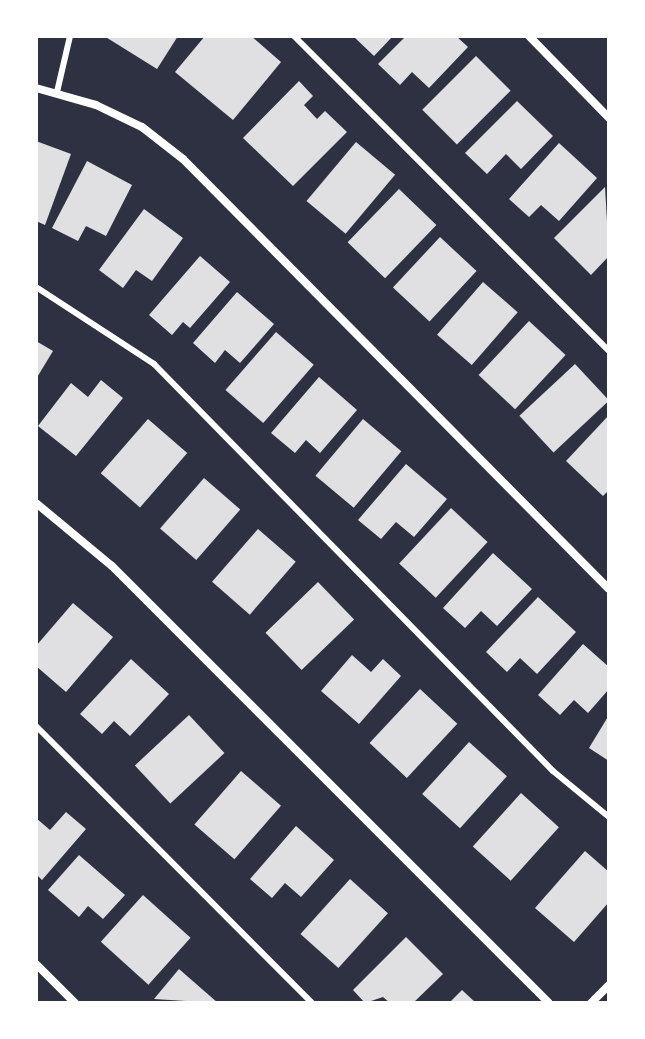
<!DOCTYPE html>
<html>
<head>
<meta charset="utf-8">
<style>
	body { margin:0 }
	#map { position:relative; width:645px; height:1039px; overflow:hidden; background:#2d3142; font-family:Overpass,sans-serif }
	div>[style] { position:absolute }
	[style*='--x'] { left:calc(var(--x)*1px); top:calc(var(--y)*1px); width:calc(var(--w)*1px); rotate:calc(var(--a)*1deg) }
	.building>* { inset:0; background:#e0e0e3; transform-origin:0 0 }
	.service>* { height:6px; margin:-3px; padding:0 3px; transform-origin:3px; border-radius:3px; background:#fff }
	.minor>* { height:8px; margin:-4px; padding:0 4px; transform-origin:4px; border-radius:4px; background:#fff }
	span { translate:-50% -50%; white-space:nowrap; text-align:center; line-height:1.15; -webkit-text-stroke:7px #fff; paint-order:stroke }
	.frame { position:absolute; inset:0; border:38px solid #fff; pointer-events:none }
</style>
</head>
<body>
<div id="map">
	<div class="building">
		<div style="clip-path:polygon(104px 36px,178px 36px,157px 69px)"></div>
		<div style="clip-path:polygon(205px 36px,251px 36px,281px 62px,233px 120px,175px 72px)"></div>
		<div style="clip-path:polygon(353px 36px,393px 36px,374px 56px)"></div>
		<div style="clip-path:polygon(406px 36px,456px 36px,468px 47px,429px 88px,412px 72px,400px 85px,378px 64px)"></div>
		<div style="left:476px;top:56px;width:49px;height:76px;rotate:45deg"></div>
		<div style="clip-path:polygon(299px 81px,313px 96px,304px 105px,317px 119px,325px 111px,347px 132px,293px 186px,243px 138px)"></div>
		<div style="clip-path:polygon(517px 101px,553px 136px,521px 169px,506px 154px,487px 174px,465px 153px)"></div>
		<div style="clip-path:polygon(36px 141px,71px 154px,45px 225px,36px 221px)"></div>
		<div style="left:356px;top:142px;width:51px;height:77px;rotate:40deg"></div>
		<div style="clip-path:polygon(559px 143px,597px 178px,559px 221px,541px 205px,529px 217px,509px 199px)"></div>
		<div style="clip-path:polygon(87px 161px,132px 185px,106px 236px,86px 226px,78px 241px,52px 228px)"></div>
		<div style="clip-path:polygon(605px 187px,609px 256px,591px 275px,554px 238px)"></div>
		<div style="left:399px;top:189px;width:52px;height:74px;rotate:44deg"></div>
		<div style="clip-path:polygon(144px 209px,183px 238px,152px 281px,136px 270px,123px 288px,99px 270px)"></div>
		<div style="left:440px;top:237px;width:50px;height:69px;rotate:43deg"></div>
		<div style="clip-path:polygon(200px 256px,230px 282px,190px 328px,183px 322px,172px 335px,149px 315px)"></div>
		<div style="left:483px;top:282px;width:46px;height:70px;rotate:41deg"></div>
		<div style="clip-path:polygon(237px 292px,274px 324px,240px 363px,225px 350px,215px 363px,193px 343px)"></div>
		<div style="left:529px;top:321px;width:50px;height:74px;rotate:43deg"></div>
		<div style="left:276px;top:332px;width:50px;height:77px;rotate:41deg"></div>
		<div style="clip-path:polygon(36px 341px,53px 351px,36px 379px)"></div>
		<div style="left:575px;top:364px;width:50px;height:76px;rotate:47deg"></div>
		<div style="clip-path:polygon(319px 377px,357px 410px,320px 453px,306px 440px,295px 453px,271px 433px)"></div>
		<div style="clip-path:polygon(101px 380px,123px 398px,76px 456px,38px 426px,71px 383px,88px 397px)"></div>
		<div style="clip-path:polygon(609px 415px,609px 490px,603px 496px,566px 461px)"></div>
		<div style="left:148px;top:419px;width:52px;height:72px;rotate:41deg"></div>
		<div style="left:363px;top:419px;width:50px;height:74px;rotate:40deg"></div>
		<div style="clip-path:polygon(406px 464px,447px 499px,414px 537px,396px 522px,381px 539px,358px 520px)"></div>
		<div style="left:204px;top:478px;width:48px;height:67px;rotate:41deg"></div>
		<div style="left:451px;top:508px;width:50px;height:76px;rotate:43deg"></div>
		<div style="left:258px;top:529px;width:50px;height:70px;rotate:41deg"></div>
		<div style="clip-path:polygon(493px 553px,532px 589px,497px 626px,481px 611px,465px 628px,443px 608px)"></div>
		<div style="left:318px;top:582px;width:52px;height:73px;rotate:46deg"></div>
		<div style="clip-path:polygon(538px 597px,576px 632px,537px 674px,520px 658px,507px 672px,486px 652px)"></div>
		<div style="clip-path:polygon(73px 603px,113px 637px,66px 692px,36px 666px,36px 646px)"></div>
		<div style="clip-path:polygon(583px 644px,609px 667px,609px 689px,588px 713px,574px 700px,560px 715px,538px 695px)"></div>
		<div style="clip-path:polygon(352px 655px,371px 672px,383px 659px,401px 676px,359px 724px,321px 691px)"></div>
		<div style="clip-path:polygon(131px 659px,169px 694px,130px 736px,114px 721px,102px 734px,80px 714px)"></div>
		<div style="left:420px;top:689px;width:51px;height:74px;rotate:43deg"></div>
		<div style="left:189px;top:715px;width:52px;height:74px;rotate:47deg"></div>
		<div style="clip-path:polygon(609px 715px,609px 761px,589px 748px)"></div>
		<div style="left:469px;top:742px;width:51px;height:70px;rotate:42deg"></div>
		<div style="left:241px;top:771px;width:53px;height:71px;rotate:41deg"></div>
		<div style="left:521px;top:793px;width:51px;height:72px;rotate:42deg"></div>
		<div style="clip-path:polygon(66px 812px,86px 829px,42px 880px,36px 874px,36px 818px,50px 830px)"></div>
		<div style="clip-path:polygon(296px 826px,334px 860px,301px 897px,285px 883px,272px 898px,250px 879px)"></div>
		<div style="clip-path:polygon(585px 851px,609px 872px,609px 902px,574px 942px,535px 908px)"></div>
		<div style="clip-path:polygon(79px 855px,125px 895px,103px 919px,88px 906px,79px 917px,48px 890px)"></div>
		<div style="left:350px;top:879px;width:51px;height:74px;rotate:42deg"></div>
		<div style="left:143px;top:895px;width:64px;height:63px;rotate:42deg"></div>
		<div style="clip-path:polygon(406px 937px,443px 974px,413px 1003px,390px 1003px,383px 997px,365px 1003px,353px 990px)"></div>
		<div style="clip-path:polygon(179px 969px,218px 1003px,154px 999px)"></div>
		<div style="clip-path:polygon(462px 990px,476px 1003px,449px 1003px)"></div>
	</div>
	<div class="service">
		<div style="--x:294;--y:36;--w:445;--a:45"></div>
		<div style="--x:57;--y:92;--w:57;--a:-76.9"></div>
		<div style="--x:36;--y:287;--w:141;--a:33.1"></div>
		<div style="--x:154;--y:364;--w:570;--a:45.57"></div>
		<div style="--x:553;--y:771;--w:72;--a:39.4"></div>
		<div style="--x:36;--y:726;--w:391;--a:45.1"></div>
	</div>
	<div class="minor">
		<div style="--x:529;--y:36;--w:115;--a:45.7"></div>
		<div style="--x:36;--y:88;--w:62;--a:15.8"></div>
		<div style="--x:96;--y:105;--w:51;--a:25.6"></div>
		<div style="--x:142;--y:127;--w:52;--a:38"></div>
		<div style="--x:183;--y:159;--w:605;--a:45.27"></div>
		<div style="--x:36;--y:503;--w:99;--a:39.7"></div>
		<div style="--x:112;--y:566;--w:618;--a:45"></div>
		<div style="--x:36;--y:964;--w:55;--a:45"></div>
		<div style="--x:591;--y:1003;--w:25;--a:-45"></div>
	</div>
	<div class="frame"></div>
</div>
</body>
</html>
